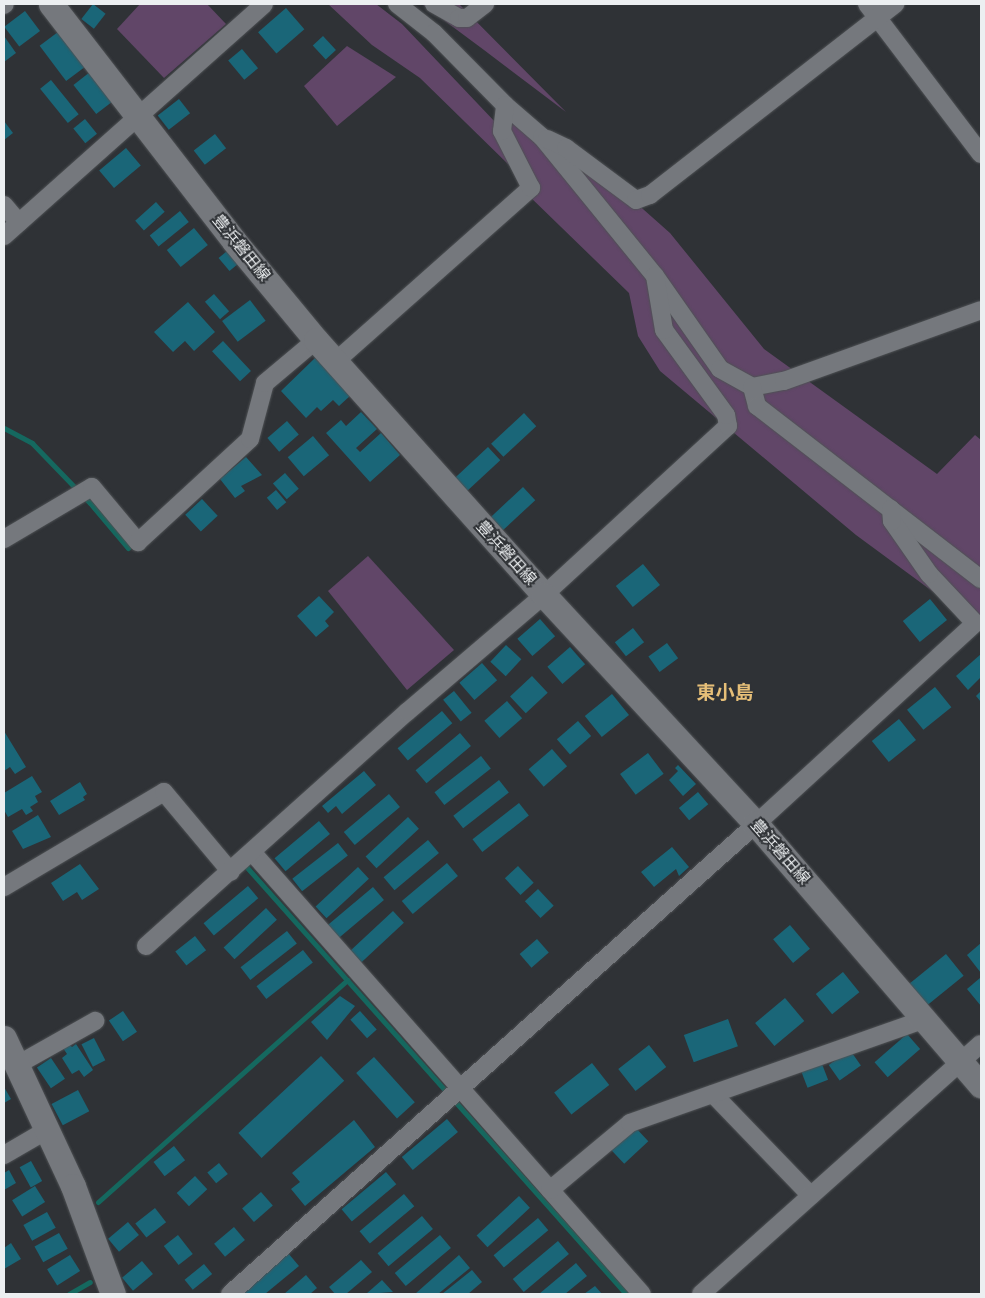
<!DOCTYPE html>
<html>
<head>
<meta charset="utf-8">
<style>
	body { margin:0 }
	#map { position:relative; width:985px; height:1298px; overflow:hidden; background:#2f3236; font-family:Karla,"Noto Sans JP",sans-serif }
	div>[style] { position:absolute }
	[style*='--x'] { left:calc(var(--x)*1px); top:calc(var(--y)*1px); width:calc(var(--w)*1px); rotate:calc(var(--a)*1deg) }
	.green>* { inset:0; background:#614668 }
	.stream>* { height:5px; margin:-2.5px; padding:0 2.5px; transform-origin:2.5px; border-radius:2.5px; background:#15685f }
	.building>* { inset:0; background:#1a6678; transform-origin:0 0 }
	.roads { filter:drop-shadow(0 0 1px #4e5154) drop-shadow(0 0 1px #4e5154) }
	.street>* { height:18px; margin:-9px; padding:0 9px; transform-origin:9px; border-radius:9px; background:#75787d }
	.secondary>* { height:25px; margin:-12.5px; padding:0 12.5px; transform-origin:12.5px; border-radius:12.5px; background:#75787d }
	span { translate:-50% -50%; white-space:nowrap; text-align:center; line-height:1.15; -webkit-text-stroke:4px #2f3236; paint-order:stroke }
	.street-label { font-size:16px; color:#eceff1 }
	.quarter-label { font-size:19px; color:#e6bf78; font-weight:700 }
	.frame { position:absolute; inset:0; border:5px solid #eceff1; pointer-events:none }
</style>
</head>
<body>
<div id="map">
	<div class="green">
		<div style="clip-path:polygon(140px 4px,207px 4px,226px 24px,164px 78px,117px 29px)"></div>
		<div style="clip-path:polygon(328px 4px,376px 4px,402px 24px,497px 124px,511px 167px,420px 78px,372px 45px)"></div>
		<div style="clip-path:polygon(422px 4px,459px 4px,566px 112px,484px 50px)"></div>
		<div style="clip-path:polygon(347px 46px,396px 77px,337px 126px,304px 86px)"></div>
		<div style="clip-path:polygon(496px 113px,608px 178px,670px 233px,764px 349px,937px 474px,975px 435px,981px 440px,981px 627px,856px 535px,660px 371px,638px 336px,629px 293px,526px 193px)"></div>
		<div style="clip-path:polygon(368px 556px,454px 650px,407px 690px,328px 591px)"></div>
	</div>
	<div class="stream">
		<div style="--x:4;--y:428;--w:32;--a:28"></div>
		<div style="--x:32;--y:443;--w:83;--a:46"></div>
		<div style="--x:90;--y:503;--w:59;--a:49.8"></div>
		<div style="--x:243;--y:863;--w:577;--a:48.37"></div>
		<div style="--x:98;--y:1202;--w:334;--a:-41.7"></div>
		<div style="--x:69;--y:1294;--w:24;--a:-30"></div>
	</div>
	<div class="building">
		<div style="left:93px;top:4px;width:16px;height:19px;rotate:38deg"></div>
		<div style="left:286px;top:8px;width:28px;height:37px;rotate:49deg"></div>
		<div style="left:25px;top:11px;width:25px;height:26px;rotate:53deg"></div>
		<div style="left:58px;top:32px;width:44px;height:23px;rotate:53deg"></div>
		<div style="clip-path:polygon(4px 36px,16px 53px,4px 62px)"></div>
		<div style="left:323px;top:36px;width:19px;height:14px;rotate:47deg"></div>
		<div style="left:242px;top:49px;width:25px;height:18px;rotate:50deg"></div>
		<div style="left:90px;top:72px;width:37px;height:21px;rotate:52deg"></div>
		<div style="left:51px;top:80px;width:44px;height:14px;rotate:51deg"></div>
		<div style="left:179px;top:99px;width:18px;height:27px;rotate:52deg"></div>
		<div style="left:85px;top:119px;width:19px;height:15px;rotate:51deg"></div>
		<div style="clip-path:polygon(4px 121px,13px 133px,4px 140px)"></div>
		<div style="left:215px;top:134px;width:18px;height:27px;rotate:52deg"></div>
		<div style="left:126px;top:148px;width:23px;height:35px;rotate:50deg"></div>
		<div style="left:156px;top:202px;width:13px;height:28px;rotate:48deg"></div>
		<div style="left:180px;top:211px;width:14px;height:39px;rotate:51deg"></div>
		<div style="left:194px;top:228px;width:22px;height:35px;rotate:51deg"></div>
		<div style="left:227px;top:251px;width:17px;height:11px;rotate:50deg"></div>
		<div style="left:214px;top:294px;width:23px;height:12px;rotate:49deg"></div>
		<div style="left:250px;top:300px;width:26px;height:35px;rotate:53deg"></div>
		<div style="clip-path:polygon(188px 302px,215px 332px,194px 351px,185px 341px,173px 352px,154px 332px)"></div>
		<div style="left:223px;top:341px;width:41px;height:15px;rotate:47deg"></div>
		<div style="clip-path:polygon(315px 358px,351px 395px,339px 406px,333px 400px,321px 411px,317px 407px,306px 418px,281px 391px)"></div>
		<div style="clip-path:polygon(361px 412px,377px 429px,356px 448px,360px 452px,381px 433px,400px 455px,370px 482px,326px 433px,341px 420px,346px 426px)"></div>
		<div style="left:524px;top:413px;width:18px;height:45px;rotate:47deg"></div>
		<div style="left:287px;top:421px;width:18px;height:26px;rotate:49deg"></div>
		<div style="left:313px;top:436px;width:25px;height:33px;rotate:50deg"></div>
		<div style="left:488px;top:447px;width:18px;height:45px;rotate:47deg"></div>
		<div style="clip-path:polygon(246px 457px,262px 475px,241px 486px,245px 491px,235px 498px,220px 479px)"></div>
		<div style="left:285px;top:473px;width:21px;height:16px;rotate:49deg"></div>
		<div style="left:523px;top:487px;width:18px;height:45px;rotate:47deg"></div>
		<div style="left:276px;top:490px;width:16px;height:12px;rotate:50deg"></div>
		<div style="left:202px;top:499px;width:23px;height:23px;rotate:47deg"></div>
		<div style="left:643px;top:564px;width:27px;height:35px;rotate:51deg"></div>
		<div style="clip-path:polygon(319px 596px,334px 612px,325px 621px,329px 626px,316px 637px,297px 616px)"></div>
		<div style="left:930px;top:599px;width:27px;height:35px;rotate:51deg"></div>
		<div style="left:540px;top:619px;width:23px;height:30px;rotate:49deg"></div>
		<div style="left:633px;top:628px;width:18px;height:23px;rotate:52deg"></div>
		<div style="left:667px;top:643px;width:19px;height:23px;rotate:54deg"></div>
		<div style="left:506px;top:645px;width:21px;height:23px;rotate:43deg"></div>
		<div style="left:570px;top:647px;width:23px;height:30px;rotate:49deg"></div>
		<div style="clip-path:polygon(981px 654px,981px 677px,968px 690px,956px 676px)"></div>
		<div style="left:482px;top:663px;width:23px;height:30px;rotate:49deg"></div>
		<div style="left:532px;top:676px;width:23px;height:30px;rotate:47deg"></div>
		<div style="left:935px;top:687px;width:26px;height:36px;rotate:51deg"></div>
		<div style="left:454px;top:691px;width:28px;height:14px;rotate:51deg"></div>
		<div style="clip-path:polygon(981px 691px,981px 702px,976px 696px)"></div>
		<div style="left:612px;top:694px;width:27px;height:35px;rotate:51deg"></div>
		<div style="left:507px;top:701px;width:23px;height:30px;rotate:49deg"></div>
		<div style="left:442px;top:711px;width:16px;height:58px;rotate:50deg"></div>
		<div style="left:899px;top:719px;width:27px;height:35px;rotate:51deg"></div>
		<div style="left:578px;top:721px;width:20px;height:28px;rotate:49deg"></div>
		<div style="clip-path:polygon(4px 731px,26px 767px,15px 774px,10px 767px,4px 771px)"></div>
		<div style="left:460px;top:733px;width:17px;height:58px;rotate:50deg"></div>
		<div style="left:552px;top:749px;width:23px;height:31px;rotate:49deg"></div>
		<div style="left:648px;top:753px;width:26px;height:35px;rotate:53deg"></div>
		<div style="left:481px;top:756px;width:16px;height:59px;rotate:52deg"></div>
		<div style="clip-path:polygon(678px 765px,696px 784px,683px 796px,669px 780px,678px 771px,675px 768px)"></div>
		<div style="clip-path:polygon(364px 771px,376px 785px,342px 814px,336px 806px,328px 813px,322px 806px)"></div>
		<div style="clip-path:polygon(32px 776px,42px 792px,35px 796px,38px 802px,30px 807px,33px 811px,26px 815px,22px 809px,8px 817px,4px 810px,4px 793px)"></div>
		<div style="left:499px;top:780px;width:16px;height:58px;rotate:52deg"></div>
		<div style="clip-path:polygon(80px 782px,87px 794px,83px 797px,85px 800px,59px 815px,50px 801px)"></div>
		<div style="left:698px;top:792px;width:16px;height:25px;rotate:50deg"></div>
		<div style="left:389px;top:794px;width:17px;height:59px;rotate:50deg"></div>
		<div style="left:519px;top:803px;width:16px;height:59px;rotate:52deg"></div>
		<div style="clip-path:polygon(38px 815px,51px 837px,23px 849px,12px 831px)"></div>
		<div style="left:408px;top:817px;width:16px;height:58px;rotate:47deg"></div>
		<div style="left:319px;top:821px;width:17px;height:58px;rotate:50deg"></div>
		<div style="left:428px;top:840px;width:17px;height:58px;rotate:50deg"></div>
		<div style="left:338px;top:843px;width:16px;height:58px;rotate:52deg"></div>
		<div style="clip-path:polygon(672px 847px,689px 867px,679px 876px,676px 869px,654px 887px,641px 872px)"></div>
		<div style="left:447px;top:863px;width:17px;height:59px;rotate:50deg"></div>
		<div style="clip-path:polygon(80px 864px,99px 889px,82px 900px,77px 892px,63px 901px,51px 883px)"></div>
		<div style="left:518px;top:866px;width:23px;height:18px;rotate:47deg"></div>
		<div style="left:358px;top:867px;width:16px;height:58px;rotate:47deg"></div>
		<div style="left:248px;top:886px;width:16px;height:58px;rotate:50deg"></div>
		<div style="left:373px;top:887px;width:17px;height:59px;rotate:50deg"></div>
		<div style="left:538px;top:889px;width:23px;height:18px;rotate:47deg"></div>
		<div style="left:266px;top:908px;width:16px;height:58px;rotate:47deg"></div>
		<div style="left:393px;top:911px;width:16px;height:58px;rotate:47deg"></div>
		<div style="left:790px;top:925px;width:31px;height:22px;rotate:50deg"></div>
		<div style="left:287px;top:931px;width:16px;height:59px;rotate:52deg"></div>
		<div style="left:195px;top:936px;width:18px;height:25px;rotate:52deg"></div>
		<div style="left:537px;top:939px;width:18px;height:23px;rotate:49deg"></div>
		<div style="clip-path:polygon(981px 943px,981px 973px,967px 955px)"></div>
		<div style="left:303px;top:950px;width:16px;height:59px;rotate:52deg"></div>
		<div style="left:946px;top:954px;width:28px;height:48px;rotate:51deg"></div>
		<div style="left:843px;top:972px;width:26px;height:35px;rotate:51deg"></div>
		<div style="clip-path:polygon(980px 978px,981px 979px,981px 1006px,967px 989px)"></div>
		<div style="clip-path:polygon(340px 996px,355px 1006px,327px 1040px,311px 1022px)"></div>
		<div style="left:785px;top:998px;width:30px;height:39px;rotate:50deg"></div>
		<div style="left:123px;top:1011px;width:25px;height:17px;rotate:56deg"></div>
		<div style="left:360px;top:1011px;width:25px;height:13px;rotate:48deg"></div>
		<div style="left:728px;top:1019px;width:29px;height:47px;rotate:70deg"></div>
		<div style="left:907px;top:1034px;width:20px;height:43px;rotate:49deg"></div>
		<div style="left:94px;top:1038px;width:25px;height:14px;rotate:63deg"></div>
		<div style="clip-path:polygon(69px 1044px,72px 1047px,76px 1044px,93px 1070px,84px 1077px,79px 1070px,72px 1074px,62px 1058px,67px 1054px,63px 1048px)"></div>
		<div style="left:649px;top:1045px;width:28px;height:39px;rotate:52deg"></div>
		<div style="left:850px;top:1050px;width:19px;height:26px;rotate:55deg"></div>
		<div style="left:321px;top:1056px;width:34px;height:113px;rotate:47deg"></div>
		<div style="left:374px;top:1057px;width:61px;height:24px;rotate:48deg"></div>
		<div style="left:51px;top:1058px;width:25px;height:17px;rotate:56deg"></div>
		<div style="left:592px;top:1063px;width:28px;height:48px;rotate:52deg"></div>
		<div style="left:822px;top:1064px;width:17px;height:22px;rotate:69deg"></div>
		<div style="clip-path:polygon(4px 1087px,11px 1099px,4px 1103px)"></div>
		<div style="left:78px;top:1090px;width:24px;height:30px;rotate:62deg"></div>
		<div style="left:447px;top:1119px;width:17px;height:59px;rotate:50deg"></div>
		<div style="clip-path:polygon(354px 1120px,375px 1147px,305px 1206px,291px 1189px,300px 1182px,292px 1173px)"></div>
		<div style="left:634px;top:1126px;width:21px;height:33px;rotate:47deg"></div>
		<div style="left:174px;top:1146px;width:18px;height:26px;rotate:52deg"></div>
		<div style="left:31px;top:1161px;width:23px;height:13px;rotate:61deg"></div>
		<div style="left:219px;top:1163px;width:14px;height:15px;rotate:51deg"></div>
		<div style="clip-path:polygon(9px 1170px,16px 1183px,4px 1190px,4px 1173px)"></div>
		<div style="left:386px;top:1172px;width:16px;height:58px;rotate:50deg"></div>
		<div style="left:195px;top:1176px;width:18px;height:25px;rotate:47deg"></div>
		<div style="left:35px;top:1186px;width:19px;height:27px;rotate:58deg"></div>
		<div style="left:261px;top:1192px;width:18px;height:25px;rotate:49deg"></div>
		<div style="left:404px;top:1194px;width:16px;height:58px;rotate:50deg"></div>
		<div style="left:519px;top:1196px;width:16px;height:58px;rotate:47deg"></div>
		<div style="left:155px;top:1208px;width:18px;height:25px;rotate:52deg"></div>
		<div style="left:47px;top:1212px;width:18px;height:27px;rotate:61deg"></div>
		<div style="left:422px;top:1216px;width:17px;height:58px;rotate:50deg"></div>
		<div style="left:538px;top:1218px;width:16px;height:58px;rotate:50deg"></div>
		<div style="left:128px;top:1222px;width:17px;height:26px;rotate:50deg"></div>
		<div style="left:234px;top:1227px;width:17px;height:26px;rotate:50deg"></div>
		<div style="left:59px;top:1233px;width:18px;height:28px;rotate:61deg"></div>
		<div style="left:178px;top:1235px;width:24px;height:18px;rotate:52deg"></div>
		<div style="left:440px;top:1235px;width:17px;height:59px;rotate:50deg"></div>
		<div style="left:558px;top:1241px;width:17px;height:59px;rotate:50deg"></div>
		<div style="clip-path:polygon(11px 1243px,21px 1259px,4px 1269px,4px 1248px)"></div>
		<div style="clip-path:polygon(288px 1253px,299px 1266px,265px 1294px,246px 1294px,243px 1291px)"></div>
		<div style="left:70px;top:1255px;width:19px;height:27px;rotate:58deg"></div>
		<div style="clip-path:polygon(459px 1255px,470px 1268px,438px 1294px,415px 1294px)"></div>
		<div style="clip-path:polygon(361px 1260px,372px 1272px,346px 1294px,335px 1294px,329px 1287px)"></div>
		<div style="left:142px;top:1261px;width:17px;height:26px;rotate:50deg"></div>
		<div style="clip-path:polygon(576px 1263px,587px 1276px,565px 1294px,539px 1294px)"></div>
		<div style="left:204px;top:1264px;width:13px;height:25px;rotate:51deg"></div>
		<div style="clip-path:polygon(472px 1270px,482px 1282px,468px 1294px,442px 1294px)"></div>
		<div style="clip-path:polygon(306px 1275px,317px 1288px,310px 1294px,284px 1294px)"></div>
		<div style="clip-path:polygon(382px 1280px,393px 1292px,366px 1294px)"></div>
		<div style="clip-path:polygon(595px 1286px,602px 1294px,584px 1294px)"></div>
	</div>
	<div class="roads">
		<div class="street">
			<div style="--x:397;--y:4;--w:47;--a:38.1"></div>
			<div style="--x:434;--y:33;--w:101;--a:45.4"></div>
			<div style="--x:505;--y:105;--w:49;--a:40.9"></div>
			<div style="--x:542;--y:137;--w:179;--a:50.9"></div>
			<div style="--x:655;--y:276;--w:113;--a:55"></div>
			<div style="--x:720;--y:369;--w:37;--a:29"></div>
			<div style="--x:752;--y:387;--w:33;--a:-11"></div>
			<div style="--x:784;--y:381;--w:209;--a:-19.8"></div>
			<div style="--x:434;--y:4;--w:29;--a:29"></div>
			<div style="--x:459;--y:18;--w:8;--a:0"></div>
			<div style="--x:467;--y:18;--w:23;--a:-38"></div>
			<div style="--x:867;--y:4;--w:188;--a:52.8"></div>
			<div style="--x:4;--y:5;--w:1;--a:-45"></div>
			<div style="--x:547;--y:139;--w:21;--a:25"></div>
			<div style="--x:566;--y:148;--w:87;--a:36.6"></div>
			<div style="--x:636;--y:200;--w:15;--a:-20"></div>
			<div style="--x:650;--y:195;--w:311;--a:-37.9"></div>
			<div style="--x:4;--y:205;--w:23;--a:50"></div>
			<div style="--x:4;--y:236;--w:348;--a:-41.7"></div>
			<div style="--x:336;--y:361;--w:261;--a:-41.6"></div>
			<div style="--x:531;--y:188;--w:64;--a:-117"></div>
			<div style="--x:502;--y:131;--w:26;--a:-83"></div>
			<div style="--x:752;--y:387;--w:20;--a:75"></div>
			<div style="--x:757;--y:406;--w:283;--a:37.7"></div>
			<div style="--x:4;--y:539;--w:102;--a:-30.6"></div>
			<div style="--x:92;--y:487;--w:72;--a:50.1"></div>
			<div style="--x:138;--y:542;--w:152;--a:-42.6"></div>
			<div style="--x:250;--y:439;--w:58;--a:-75"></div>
			<div style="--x:265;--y:383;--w:67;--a:-40.1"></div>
			<div style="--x:252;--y:852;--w:589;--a:48.58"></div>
			<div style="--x:4;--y:887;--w:186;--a:-30.7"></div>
			<div style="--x:164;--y:792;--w:104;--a:50.1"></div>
			<div style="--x:146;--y:946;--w:351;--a:-41.9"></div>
			<div style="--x:407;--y:712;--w:180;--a:-40.5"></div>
			<div style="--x:544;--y:595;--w:250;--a:-42.6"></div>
			<div style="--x:728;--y:426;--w:11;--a:-100"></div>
			<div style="--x:726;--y:415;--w:105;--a:-126.1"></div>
			<div style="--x:664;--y:330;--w:55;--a:-99.5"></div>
			<div style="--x:17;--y:1065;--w:90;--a:-29.4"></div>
			<div style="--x:713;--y:1094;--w:141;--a:46.1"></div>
			<div style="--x:4;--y:1155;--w:50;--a:-30.2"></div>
			<div style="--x:550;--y:1190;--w:104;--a:-39.9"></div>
			<div style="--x:630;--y:1123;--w:311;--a:-19.4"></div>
			<div style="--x:230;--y:1294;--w:705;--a:-41.78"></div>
			<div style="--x:756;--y:824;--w:297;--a:-42.5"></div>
			<div style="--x:975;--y:623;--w:67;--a:-133.2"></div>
			<div style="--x:929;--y:574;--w:65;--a:-124.9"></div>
			<div style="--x:892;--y:521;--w:12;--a:-95"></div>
			<div style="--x:701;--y:1294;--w:375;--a:-41.8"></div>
		</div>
		<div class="secondary">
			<div style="--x:51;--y:4;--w:299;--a:52.3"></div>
			<div style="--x:234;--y:241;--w:129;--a:50.4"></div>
			<div style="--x:316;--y:340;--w:342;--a:48.2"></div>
			<div style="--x:544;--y:595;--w:312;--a:47.2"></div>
			<div style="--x:756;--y:824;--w:345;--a:49.3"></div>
			<div style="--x:4;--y:1038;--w:163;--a:65"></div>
			<div style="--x:73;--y:1186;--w:115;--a:69.7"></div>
		</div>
	</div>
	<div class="street-label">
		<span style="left:241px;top:248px;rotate:51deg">豊浜磐田線</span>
		<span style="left:506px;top:553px;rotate:48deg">豊浜磐田線</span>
		<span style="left:780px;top:852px;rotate:49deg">豊浜磐田線</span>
	</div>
	<div class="quarter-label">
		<span style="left:725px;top:694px">東小島</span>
	</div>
	<div class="frame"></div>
</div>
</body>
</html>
